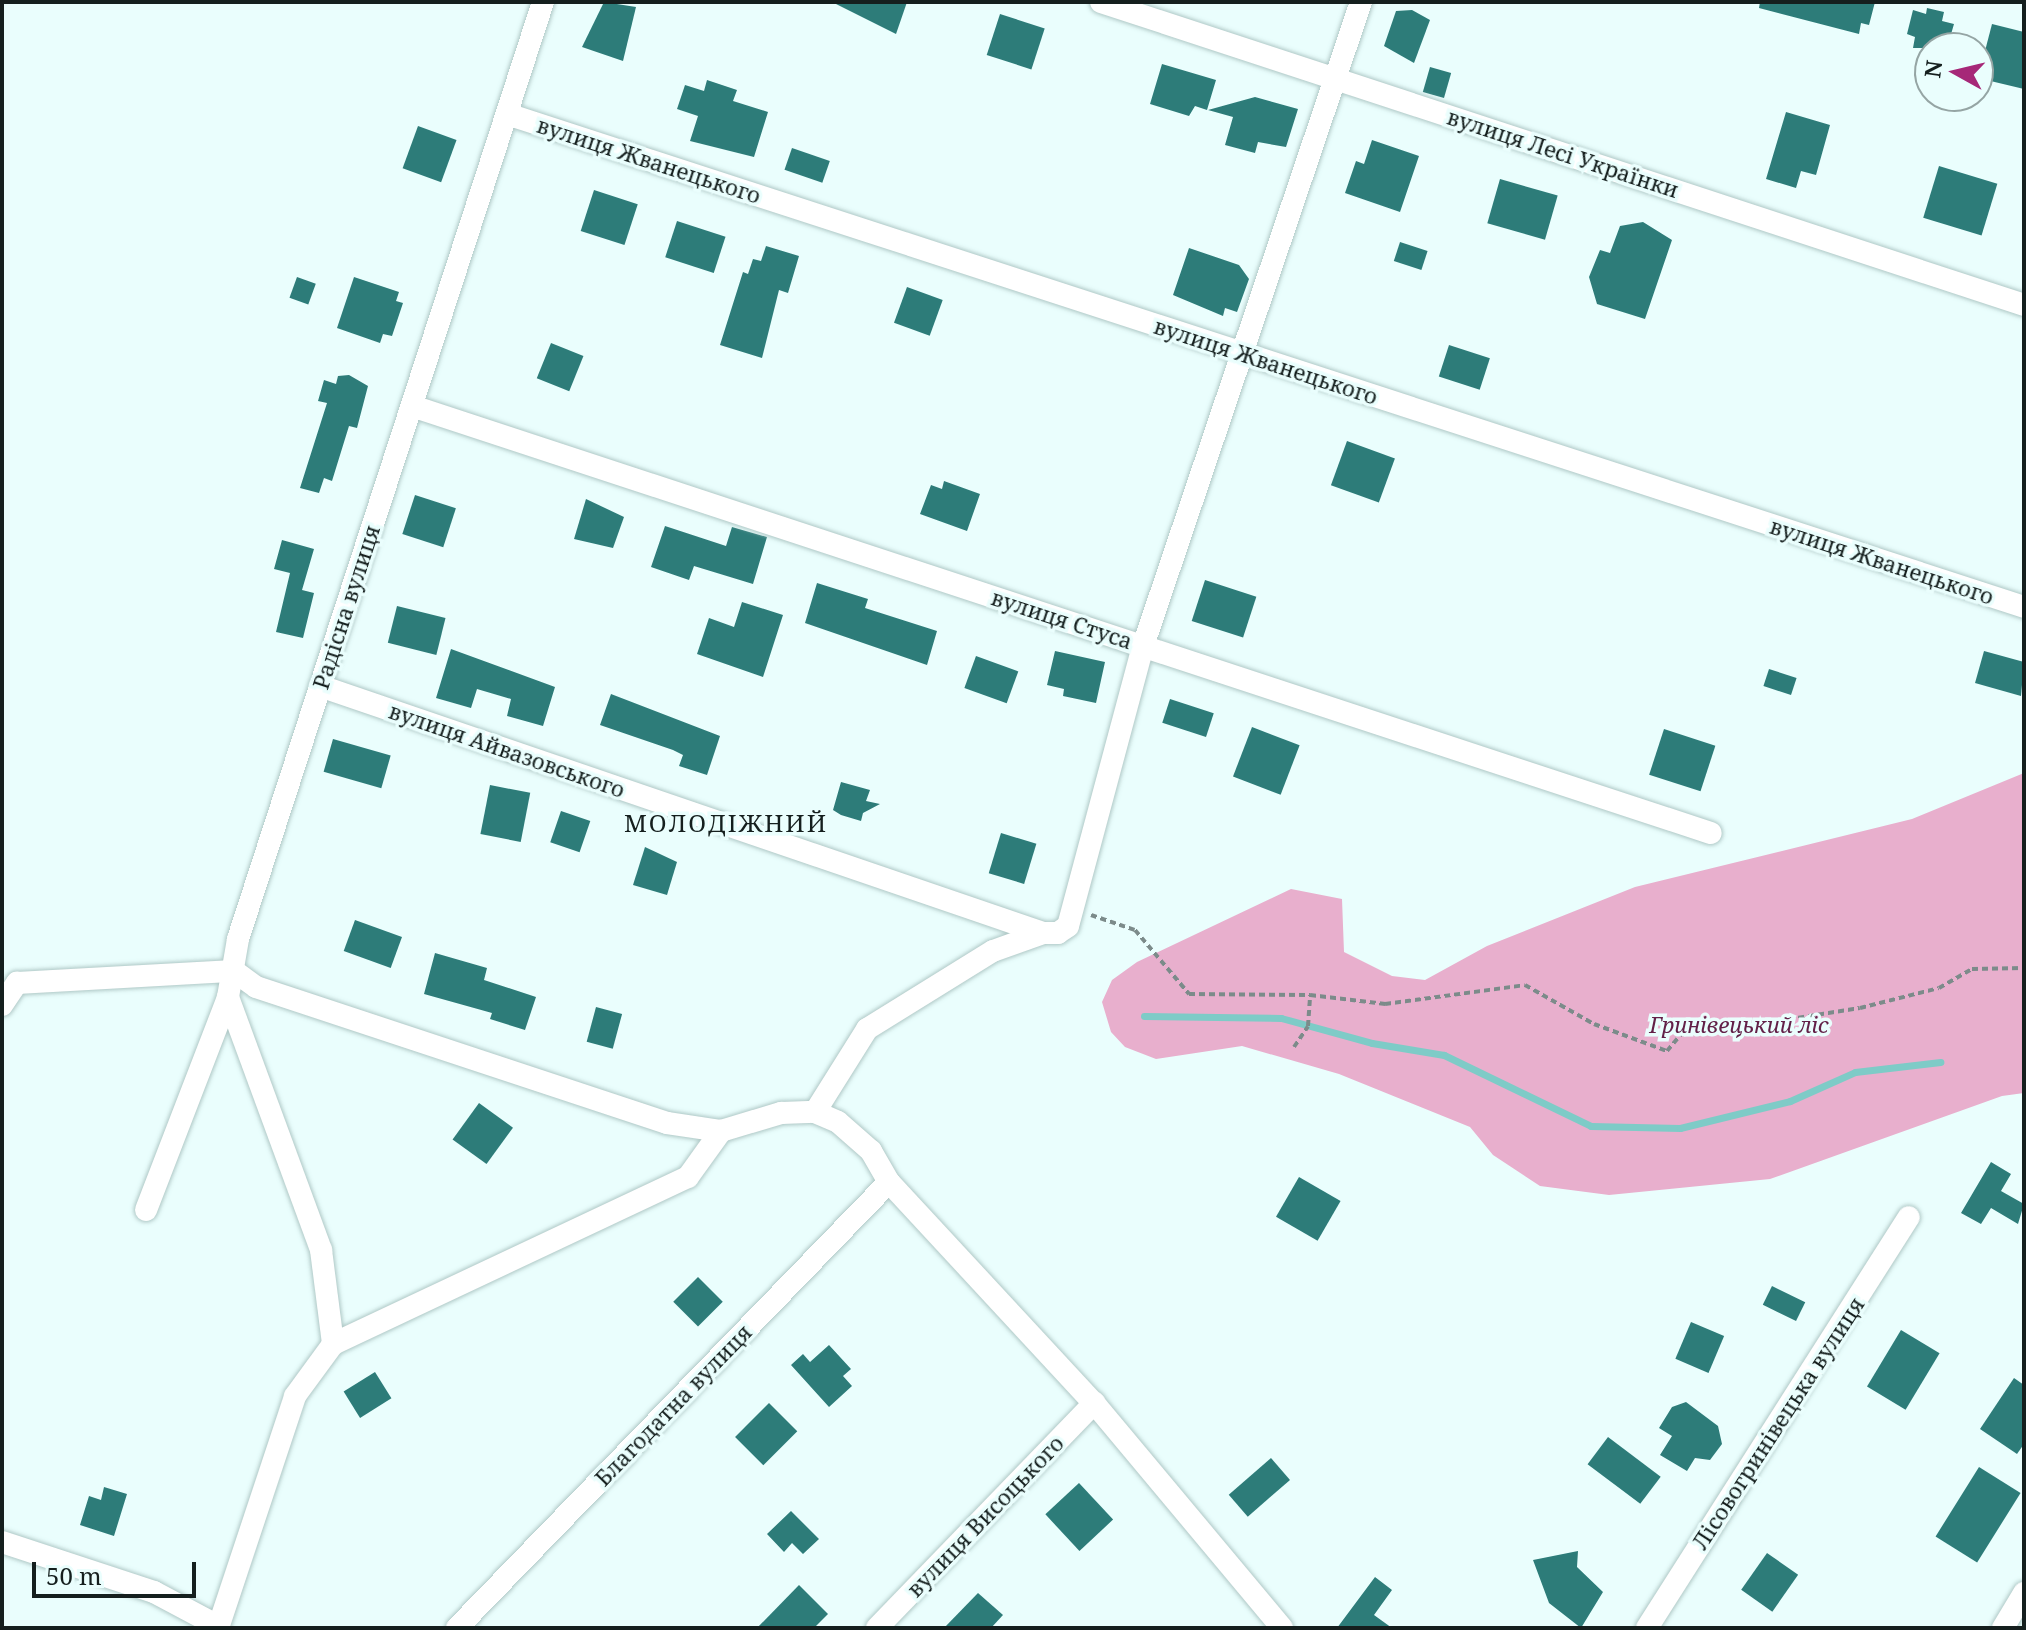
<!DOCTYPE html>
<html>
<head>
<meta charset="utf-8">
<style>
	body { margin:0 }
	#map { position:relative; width:2026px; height:1630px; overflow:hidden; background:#eafefd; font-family:"Noto Serif",serif }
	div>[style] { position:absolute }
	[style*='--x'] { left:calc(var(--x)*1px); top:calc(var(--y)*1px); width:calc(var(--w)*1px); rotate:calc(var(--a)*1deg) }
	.forest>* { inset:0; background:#e8afcd }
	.stream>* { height:7px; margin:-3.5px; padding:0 3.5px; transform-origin:3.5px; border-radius:3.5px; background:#7ecbc7 }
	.building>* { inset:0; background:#2d7c79; transform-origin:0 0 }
	.path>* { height:4px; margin-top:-2px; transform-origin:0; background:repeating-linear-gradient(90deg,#7c8b8a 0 6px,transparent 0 10px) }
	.roads { filter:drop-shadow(0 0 2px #afc8c6) drop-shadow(0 0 2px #afc8c6) }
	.street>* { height:22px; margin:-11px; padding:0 11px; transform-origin:11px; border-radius:11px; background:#fff }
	span { translate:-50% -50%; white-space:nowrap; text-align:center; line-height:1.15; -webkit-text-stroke:7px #eafefd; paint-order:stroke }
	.street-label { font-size:22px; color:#151f1e }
	.park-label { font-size:22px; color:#622048; font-style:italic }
	.neighbourhood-label { font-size:24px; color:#151f1e; letter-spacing:2px }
	.frame { position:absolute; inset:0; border:4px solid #151f1e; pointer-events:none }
	.north { position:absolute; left:1914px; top:32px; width:80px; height:80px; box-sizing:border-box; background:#eafefd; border:2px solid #95a5a4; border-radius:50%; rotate:278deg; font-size:22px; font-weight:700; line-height:32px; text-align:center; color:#151f1e }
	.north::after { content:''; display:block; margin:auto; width:28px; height:36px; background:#a62878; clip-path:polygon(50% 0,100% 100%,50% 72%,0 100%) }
	.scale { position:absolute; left:32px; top:1562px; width:164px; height:36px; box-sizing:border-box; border:4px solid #151f1e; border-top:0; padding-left:10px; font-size:24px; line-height:28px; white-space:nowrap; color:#151f1e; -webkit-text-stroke:6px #eafefd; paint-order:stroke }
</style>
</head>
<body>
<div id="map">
	<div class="forest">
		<div style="clip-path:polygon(2024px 773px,2024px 1093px,2002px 1096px,1770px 1179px,1609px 1195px,1540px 1186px,1493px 1155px,1470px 1127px,1339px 1074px,1242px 1046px,1156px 1059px,1125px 1047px,1111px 1032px,1102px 1002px,1112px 980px,1137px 962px,1291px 889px,1342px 899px,1344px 952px,1392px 976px,1425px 980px,1487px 946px,1635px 887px,1912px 819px)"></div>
	</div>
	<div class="stream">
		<div style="--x:1144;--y:1016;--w:137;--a:0.8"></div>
		<div style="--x:1281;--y:1018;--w:94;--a:15.4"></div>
		<div style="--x:1372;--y:1043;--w:73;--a:9.5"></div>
		<div style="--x:1444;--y:1055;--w:163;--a:25.8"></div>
		<div style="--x:1591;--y:1126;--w:89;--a:1.3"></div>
		<div style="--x:1680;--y:1128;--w:113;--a:-13.8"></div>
		<div style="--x:1790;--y:1101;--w:71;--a:-24"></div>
		<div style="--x:1855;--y:1072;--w:86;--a:-6.7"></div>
	</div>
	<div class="building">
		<div style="clip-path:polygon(604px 2px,636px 7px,623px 61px,582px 47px)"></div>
		<div style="clip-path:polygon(832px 2px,907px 2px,896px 34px)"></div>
		<div style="clip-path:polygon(1760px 2px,1875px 2px,1869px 25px,1861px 23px,1859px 34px,1759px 8px)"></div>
		<div style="clip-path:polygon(1927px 8px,1944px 12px,1942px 21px,1954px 24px,1947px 48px,1913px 48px,1915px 37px,1907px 34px,1913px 10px,1926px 14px)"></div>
		<div style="clip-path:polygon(1412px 10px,1430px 20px,1414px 63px,1384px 46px,1396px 11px)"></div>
		<div style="left:1000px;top:14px;width:47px;height:43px;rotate:18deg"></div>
		<div style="clip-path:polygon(1992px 24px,2024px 32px,2024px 89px,1978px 78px)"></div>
		<div style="clip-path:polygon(1162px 64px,1216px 80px,1207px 110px,1195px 106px,1189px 116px,1150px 104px)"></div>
		<div style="left:1430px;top:67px;width:22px;height:26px;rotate:16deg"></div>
		<div style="clip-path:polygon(707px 80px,737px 90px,733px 101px,768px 112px,754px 157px,690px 141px,698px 116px,677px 109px,685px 85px,704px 91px)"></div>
		<div style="clip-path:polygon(1255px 97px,1298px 109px,1286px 147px,1258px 142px,1255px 153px,1225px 145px,1233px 117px,1208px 110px)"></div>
		<div style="clip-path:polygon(1786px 112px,1830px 125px,1816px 175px,1801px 171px,1796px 188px,1766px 179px)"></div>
		<div style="left:418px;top:126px;width:41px;height:45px;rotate:20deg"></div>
		<div style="clip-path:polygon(1372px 140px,1419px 156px,1400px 212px,1345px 193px,1356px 161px,1364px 164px)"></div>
		<div style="left:792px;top:148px;width:40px;height:23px;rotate:19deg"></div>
		<div style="left:1939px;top:166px;width:61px;height:54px;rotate:17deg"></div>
		<div style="left:1500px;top:179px;width:60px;height:46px;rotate:16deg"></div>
		<div style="left:594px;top:190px;width:46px;height:43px;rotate:18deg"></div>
		<div style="left:677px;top:221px;width:51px;height:38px;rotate:18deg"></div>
		<div style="clip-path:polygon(1643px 222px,1672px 240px,1645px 319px,1597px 304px,1589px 277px,1600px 250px,1610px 253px,1620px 226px)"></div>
		<div style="left:1400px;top:242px;width:29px;height:20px;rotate:18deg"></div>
		<div style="clip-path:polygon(766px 246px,799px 256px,788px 293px,779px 290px,762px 358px,720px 345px,743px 272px,748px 274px,753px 259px,761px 261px)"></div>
		<div style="clip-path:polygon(1189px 248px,1239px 265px,1249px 279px,1237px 312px,1225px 308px,1223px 316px,1173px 295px)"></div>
		<div style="left:297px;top:277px;width:20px;height:22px;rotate:20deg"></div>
		<div style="clip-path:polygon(354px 277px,399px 292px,396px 301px,403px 303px,392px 336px,383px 334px,380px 343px,337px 328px)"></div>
		<div style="left:907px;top:287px;width:38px;height:38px;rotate:20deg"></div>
		<div style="left:551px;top:343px;width:35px;height:38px;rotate:22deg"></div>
		<div style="left:1449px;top:345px;width:43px;height:33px;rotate:18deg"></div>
		<div style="clip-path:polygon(349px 375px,368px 386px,357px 428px,349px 426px,332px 481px,324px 478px,319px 493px,300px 488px,327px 403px,318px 401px,324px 380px,336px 384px,338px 376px)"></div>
		<div style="left:1347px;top:441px;width:51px;height:47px;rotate:20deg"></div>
		<div style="clip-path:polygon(944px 481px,980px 494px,967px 531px,920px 514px,931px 485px,942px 489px)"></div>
		<div style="left:415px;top:495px;width:43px;height:41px;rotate:18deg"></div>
		<div style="clip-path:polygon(586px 499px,624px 517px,613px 548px,574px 539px)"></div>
		<div style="clip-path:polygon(665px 526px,726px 546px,732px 527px,767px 537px,753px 584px,694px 566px,689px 580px,651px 567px)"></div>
		<div style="clip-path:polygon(282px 540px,314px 549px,302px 590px,314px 593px,303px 638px,276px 632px,290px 573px,274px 569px)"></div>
		<div style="left:1205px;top:580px;width:54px;height:43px;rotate:18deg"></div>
		<div style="clip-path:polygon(817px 583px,868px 599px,865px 608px,937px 631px,927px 665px,805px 623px)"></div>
		<div style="clip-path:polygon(742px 602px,783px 615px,763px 677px,697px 654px,709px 618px,734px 627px)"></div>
		<div style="left:397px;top:606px;width:50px;height:38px;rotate:14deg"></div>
		<div style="clip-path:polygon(451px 649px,555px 687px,543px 726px,507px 716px,511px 699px,477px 689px,471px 708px,436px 698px)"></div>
		<div style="clip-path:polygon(1055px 651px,1105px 662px,1096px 703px,1063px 696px,1064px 689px,1047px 685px)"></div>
		<div style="clip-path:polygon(1984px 651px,2024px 662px,2021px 696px,1975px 683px)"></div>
		<div style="left:976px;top:656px;width:45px;height:34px;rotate:20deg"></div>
		<div style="left:1769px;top:669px;width:29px;height:18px;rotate:18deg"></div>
		<div style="clip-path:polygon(611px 694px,720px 736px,707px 775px,679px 766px,683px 755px,673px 750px,600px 725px)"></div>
		<div style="left:1170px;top:699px;width:46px;height:25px;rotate:18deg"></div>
		<div style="left:1252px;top:727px;width:51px;height:53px;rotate:21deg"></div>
		<div style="left:1664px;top:729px;width:54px;height:48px;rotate:18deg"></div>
		<div style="left:333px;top:739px;width:60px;height:34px;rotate:16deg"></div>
		<div style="clip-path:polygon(841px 782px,870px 790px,866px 801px,880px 804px,863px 813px,861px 821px,841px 815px,833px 810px)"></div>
		<div style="left:490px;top:785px;width:41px;height:50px;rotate:11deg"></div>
		<div style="left:561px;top:811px;width:31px;height:33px;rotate:19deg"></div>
		<div style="left:1001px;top:833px;width:37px;height:42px;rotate:17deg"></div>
		<div style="clip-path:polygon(645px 847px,677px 862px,667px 895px,633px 885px)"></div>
		<div style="left:355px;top:920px;width:50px;height:33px;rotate:20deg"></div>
		<div style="clip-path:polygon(435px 953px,487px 968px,484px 980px,536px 997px,525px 1030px,490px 1019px,492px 1013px,424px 994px)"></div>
		<div style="left:596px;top:1007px;width:27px;height:36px;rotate:15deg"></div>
		<div style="left:479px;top:1103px;width:42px;height:45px;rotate:36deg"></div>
		<div style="clip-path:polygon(1991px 1162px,2011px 1174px,2001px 1191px,2024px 1204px,2018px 1224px,1991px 1208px,1981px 1224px,1961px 1213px)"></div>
		<div style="left:1299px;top:1177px;width:48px;height:46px;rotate:30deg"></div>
		<div style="left:698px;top:1277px;width:35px;height:35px;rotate:45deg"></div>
		<div style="left:1772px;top:1286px;width:37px;height:21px;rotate:26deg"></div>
		<div style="left:1691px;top:1322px;width:36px;height:40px;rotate:23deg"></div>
		<div style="left:1901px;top:1330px;width:45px;height:66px;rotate:31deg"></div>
		<div style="clip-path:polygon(829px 1345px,851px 1369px,843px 1376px,852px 1386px,829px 1407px,791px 1365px,803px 1354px,810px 1362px)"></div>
		<div style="left:375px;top:1372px;width:31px;height:37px;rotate:58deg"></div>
		<div style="clip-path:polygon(2014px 1378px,2024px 1385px,2024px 1444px,2017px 1454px,1980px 1429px)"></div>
		<div style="clip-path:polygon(1686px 1402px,1718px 1426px,1722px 1444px,1710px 1460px,1695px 1458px,1687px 1471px,1660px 1455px,1672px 1436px,1659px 1428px,1672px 1407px)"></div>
		<div style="left:769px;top:1403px;width:40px;height:48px;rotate:45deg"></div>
		<div style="left:1608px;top:1437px;width:66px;height:34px;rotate:37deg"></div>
		<div style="left:1271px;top:1458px;width:29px;height:56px;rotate:49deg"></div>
		<div style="left:1979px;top:1467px;width:49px;height:82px;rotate:32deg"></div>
		<div style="left:1079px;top:1483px;width:50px;height:46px;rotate:47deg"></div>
		<div style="clip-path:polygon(104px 1487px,127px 1494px,114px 1536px,80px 1525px,89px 1496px,101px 1500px)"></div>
		<div style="clip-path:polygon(791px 1511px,819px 1539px,803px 1554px,792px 1543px,784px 1552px,767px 1534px)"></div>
		<div style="clip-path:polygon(1578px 1551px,1577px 1567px,1603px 1592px,1581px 1628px,1549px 1603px,1533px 1560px)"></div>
		<div style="left:1767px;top:1553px;width:38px;height:45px;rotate:35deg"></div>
		<div style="clip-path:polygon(1375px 1577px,1392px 1590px,1374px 1615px,1392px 1628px,1337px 1628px)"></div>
		<div style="clip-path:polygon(799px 1585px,828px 1614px,814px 1628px,757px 1628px)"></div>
		<div style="clip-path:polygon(978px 1593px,1003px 1615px,991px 1628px,944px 1628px)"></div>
	</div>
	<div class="path">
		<div style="--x:1091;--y:915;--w:46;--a:18.8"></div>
		<div style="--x:1135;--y:930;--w:84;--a:49.8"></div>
		<div style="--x:1189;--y:994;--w:121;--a:0.5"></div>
		<div style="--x:1310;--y:995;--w:76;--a:6.8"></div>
		<div style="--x:1385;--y:1004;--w:141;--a:-7.7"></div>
		<div style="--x:1525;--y:985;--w:79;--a:29.5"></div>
		<div style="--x:1594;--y:1024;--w:78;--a:20.3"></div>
		<div style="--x:1667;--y:1051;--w:39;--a:-50"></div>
		<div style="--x:1692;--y:1021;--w:67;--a:2.6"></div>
		<div style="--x:1759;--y:1024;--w:102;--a:-9"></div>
		<div style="--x:1860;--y:1008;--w:81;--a:-14.2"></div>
		<div style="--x:1939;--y:988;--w:38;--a:-30"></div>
		<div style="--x:1972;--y:969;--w:52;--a:-1.1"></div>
		<div style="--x:1294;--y:1047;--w:25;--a:-56"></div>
		<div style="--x:1308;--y:1026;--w:31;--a:-86"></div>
	</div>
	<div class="roads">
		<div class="street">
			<div style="--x:1101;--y:2;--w:971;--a:18.17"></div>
			<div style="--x:507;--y:114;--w:1595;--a:18"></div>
			<div style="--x:412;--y:406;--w:1367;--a:18.2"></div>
			<div style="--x:320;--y:686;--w:764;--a:18.86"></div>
			<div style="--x:1043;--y:933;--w:15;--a:0"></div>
			<div style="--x:1058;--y:933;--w:12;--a:-35"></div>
			<div style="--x:1068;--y:926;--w:290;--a:-75"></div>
			<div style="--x:1143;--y:646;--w:680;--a:-71.3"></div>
			<div style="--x:228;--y:997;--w:270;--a:69.8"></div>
			<div style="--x:321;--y:1250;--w:95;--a:82.7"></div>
			<div style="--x:2;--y:1005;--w:27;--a:-56"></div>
			<div style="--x:17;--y:983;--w:217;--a:-3.2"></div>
			<div style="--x:234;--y:971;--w:27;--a:36"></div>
			<div style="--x:256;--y:987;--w:433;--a:18.3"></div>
			<div style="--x:667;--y:1123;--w:55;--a:8.4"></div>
			<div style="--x:721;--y:1131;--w:63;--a:-16.7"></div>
			<div style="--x:781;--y:1113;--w:34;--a:-2"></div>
			<div style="--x:815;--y:1112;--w:25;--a:23"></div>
			<div style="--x:838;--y:1122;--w:44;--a:41.3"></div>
			<div style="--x:871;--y:1151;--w:36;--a:60"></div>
			<div style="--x:889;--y:1182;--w:301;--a:47.2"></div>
			<div style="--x:1094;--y:1403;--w:293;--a:50.1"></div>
			<div style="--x:815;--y:1112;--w:98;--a:-57.9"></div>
			<div style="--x:867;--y:1029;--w:148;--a:-31.8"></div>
			<div style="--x:993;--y:951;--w:53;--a:-19.8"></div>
			<div style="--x:146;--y:1210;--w:228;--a:-68.9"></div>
			<div style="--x:228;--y:997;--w:59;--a:-80.2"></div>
			<div style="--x:238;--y:939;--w:985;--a:-71.97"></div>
			<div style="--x:2;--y:1542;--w:160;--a:18.2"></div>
			<div style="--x:154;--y:1592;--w:72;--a:28"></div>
			<div style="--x:218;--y:1628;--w:244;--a:-71.6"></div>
			<div style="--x:295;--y:1396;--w:64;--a:-53.8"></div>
			<div style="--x:333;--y:1344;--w:392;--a:-25.2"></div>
			<div style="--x:688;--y:1177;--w:57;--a:-54.3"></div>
			<div style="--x:457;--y:1628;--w:621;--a:-45.91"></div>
			<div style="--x:877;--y:1628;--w:313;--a:-46"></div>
			<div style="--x:1647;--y:1628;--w:487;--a:-57.5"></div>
			<div style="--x:2003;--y:1628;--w:41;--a:-59"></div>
		</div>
	</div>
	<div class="street-label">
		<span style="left:1563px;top:153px;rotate:18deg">вулиця Лесі Українки</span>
		<span style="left:649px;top:160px;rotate:18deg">вулиця Жванецького</span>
		<span style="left:1266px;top:361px;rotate:18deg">вулиця Жванецького</span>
		<span style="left:1882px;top:561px;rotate:18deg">вулиця Жванецького</span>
		<span style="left:346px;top:607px;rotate:-72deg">Радісна вулиця</span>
		<span style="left:1062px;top:619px;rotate:18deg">вулиця Стуса</span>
		<span style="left:507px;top:750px;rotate:19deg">вулиця Айвазовського</span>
		<span style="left:673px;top:1405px;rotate:-46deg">Благодатна вулиця</span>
		<span style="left:1778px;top:1423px;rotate:-57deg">Лісовогринівецька вулиця</span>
		<span style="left:985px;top:1516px;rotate:-46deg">вулиця Висоцького</span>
	</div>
	<div class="park-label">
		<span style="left:1739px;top:1025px">Гринівецький ліс</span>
	</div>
	<div class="neighbourhood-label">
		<span style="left:726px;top:823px">МОЛОДІЖНИЙ</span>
	</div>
	<div class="frame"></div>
	<div class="north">N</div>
	<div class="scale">50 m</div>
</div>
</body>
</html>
